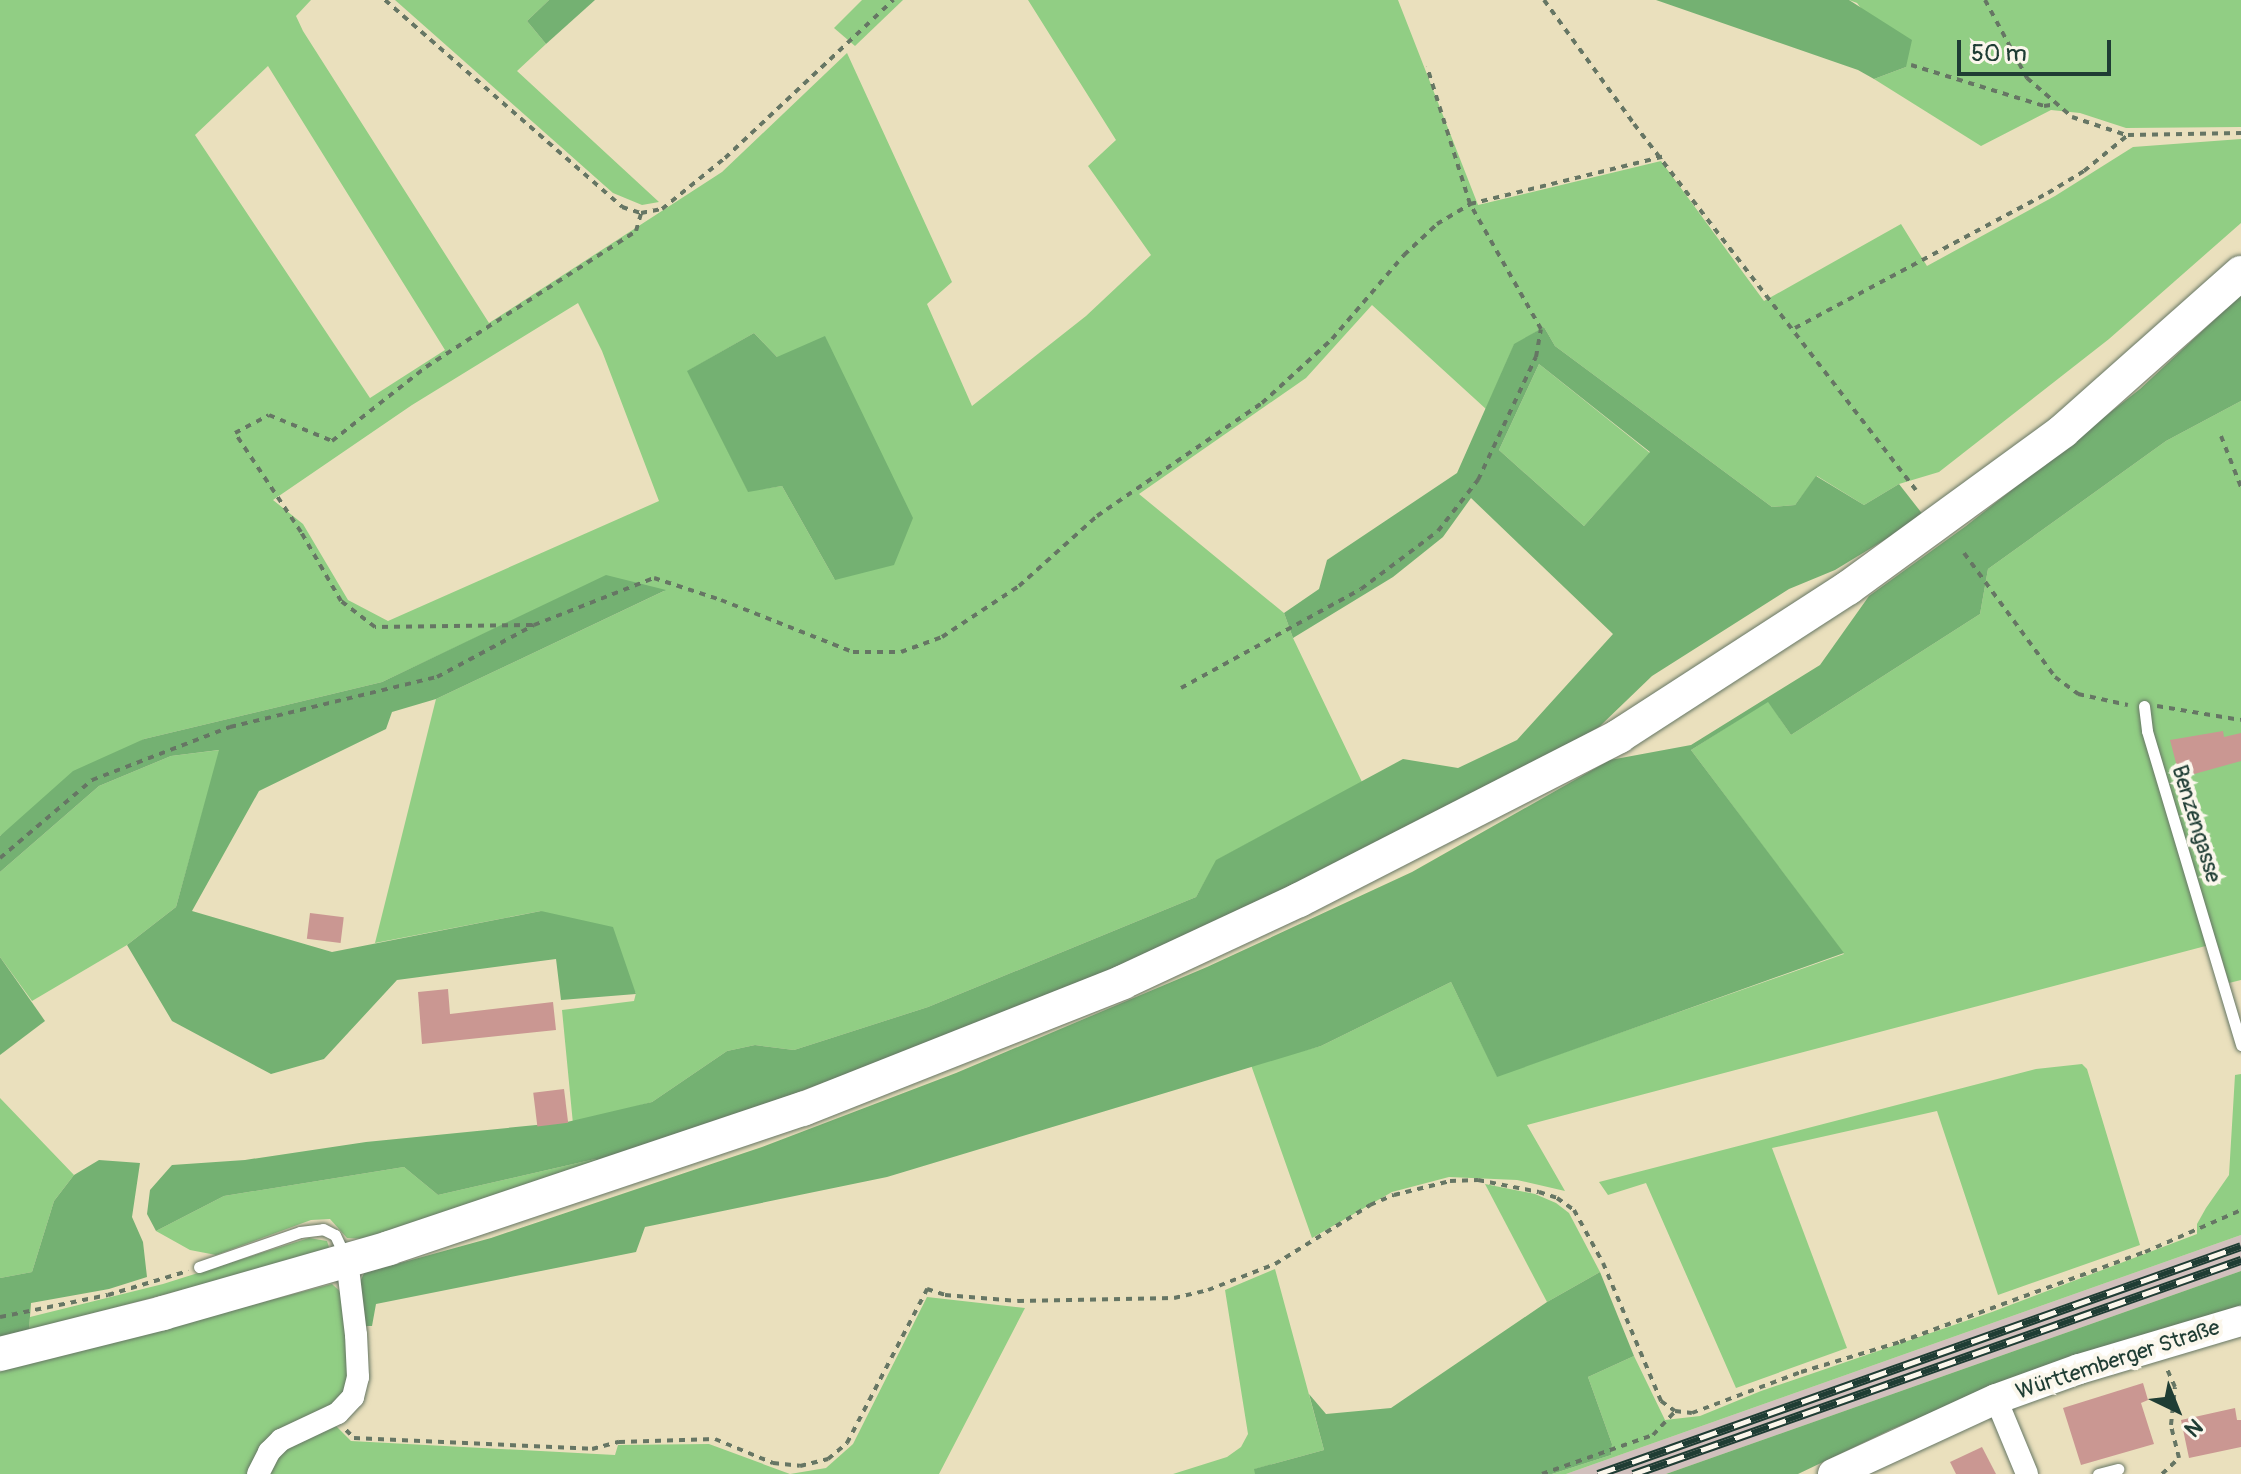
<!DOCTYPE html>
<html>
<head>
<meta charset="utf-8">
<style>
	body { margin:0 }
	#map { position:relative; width:2241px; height:1474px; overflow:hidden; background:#eae0bd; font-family:Pangolin,sans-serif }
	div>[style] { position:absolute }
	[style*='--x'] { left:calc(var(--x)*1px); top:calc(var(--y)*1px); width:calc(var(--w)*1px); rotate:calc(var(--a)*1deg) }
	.industrial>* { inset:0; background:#d1c0bd }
	.green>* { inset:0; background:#91ce84 }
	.forest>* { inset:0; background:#74b172 }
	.building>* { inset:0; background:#ca9792; transform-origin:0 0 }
	.path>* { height:4px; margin-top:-2px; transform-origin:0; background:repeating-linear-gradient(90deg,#667664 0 6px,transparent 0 12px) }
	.roads { filter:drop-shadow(0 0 2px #667664) drop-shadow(0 0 2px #667664) }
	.lane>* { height:11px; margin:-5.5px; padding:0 5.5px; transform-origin:5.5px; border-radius:5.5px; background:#fff }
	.street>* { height:22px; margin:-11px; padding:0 11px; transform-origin:11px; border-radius:11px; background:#fff }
	.secondary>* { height:30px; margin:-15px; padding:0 15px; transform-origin:15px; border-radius:15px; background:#fff }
	.primary>* { height:34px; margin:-17px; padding:0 17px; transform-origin:17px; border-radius:17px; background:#fff }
	.rail>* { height:9px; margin-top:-4.5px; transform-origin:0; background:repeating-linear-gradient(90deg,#fbf7ec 0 18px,#1f3d34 0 36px); box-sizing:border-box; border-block:2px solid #1f3d34 }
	span { translate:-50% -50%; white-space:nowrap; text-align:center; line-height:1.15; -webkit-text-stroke:8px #fbf7ec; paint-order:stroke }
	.street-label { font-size:22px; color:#1f3d34 }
	.north { position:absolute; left:2137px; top:1370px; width:80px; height:80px; -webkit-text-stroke:6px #fbf7ec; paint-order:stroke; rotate:137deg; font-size:22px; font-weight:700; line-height:32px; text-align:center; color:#1f3d34 }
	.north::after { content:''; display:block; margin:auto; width:28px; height:36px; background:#1f3d34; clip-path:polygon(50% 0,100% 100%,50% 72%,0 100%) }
	.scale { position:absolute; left:1957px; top:40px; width:154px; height:36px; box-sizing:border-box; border:4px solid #1f3d34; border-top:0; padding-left:10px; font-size:24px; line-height:28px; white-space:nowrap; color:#1f3d34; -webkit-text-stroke:6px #fbf7ec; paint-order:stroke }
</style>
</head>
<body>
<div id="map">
	<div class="industrial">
		<div style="clip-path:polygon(2241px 1235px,2241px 1271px,1666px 1474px,1566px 1474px)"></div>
	</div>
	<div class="green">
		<div style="clip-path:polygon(evenodd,0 0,311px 0,296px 16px,303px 31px,489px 323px,722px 172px,847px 53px,952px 282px,927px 304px,972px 406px,1086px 316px,1151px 255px,1088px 166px,1116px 140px,1028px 0,1398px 0,1478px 205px,1661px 161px,1764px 301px,1901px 224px,1927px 266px,2055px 196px,2133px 147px,2241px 139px,2241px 223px,2109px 339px,1939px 472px,1899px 484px,1864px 505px,1817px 476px,1795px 505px,1772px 507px,1555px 346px,1544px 327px,1514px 345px,1486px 409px,1372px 305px,1306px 378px,1139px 494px,1284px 613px,1293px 638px,1362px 782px,1217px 860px,1196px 897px,928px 1007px,794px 1050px,755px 1045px,727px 1051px,652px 1102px,573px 1124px,562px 1010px,634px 1001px,636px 993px,541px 911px,375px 943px,436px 699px,664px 591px,606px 576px,382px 682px,144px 739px,0 836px,0 0,268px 66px,445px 350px,370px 398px,195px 135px,268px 66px,0 0,578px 303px,602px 351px,659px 501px,388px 621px,348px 600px,303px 524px,273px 500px,412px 405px,578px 303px,0 0,754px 333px,777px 357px,835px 580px,782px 486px,748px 491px,688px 371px,754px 333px)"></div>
		<div style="clip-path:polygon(395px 0,549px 0,527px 21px,546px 44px,517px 71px,659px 202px,642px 205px,613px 193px)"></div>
		<div style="clip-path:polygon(862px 0,903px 0,855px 46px,834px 28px)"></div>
		<div style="clip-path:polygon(1849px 0,2241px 0,2241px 127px,2126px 128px,2080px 113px,2051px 110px,1981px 146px,1874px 79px,1906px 67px,1857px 3px)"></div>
		<div style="clip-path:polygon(1539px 364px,1650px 453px,1584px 526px,1499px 450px)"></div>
		<div style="clip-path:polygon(2241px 401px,2241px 980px,2229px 983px,2217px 943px,1527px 1125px,1565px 1191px,1517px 1180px,1449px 1177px,1392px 1192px,1312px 1238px,1251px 1065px,1321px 1046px,1451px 982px,1497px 1076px,1844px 954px,1691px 750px,1768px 701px,1791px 735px,1980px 614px,1988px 569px,2166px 441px)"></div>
		<div style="clip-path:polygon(220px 750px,176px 907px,127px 945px,32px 1001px,0 957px,0 872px,99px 786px,171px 756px)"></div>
		<div style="clip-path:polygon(2082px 1064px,2087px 1069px,2140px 1245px,1998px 1295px,1937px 1111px,1772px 1148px,1847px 1348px,1736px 1388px,1646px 1183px,1608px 1195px,1599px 1182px,2036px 1069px)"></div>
		<div style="clip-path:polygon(2241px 1074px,2241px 1235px,1566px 1474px,1552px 1474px,1611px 1455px,1612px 1444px,1588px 1377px,1634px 1356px,1665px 1420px,1700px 1416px,1761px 1391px,1992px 1312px,2197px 1234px,2197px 1224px,2206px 1208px,2229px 1175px,2235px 1075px)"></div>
		<div style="clip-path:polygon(0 1098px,74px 1175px,54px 1201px,32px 1272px,0 1278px)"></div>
		<div style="clip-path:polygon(595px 1159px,604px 1164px,367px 1239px,347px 1238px,330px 1219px,311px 1220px,216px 1255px,190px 1250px,156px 1231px,224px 1196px,404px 1167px,438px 1195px)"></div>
		<div style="clip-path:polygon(1485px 1184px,1535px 1194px,1556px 1203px,1569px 1213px,1600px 1272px,1547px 1302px)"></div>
		<div style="clip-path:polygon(309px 1238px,327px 1241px,329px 1247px,326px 1252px,29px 1330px,30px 1317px,163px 1284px)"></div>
		<div style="clip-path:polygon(1275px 1269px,1324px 1450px,1255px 1469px,1255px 1474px,1173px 1474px,1227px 1457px,1241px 1447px,1248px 1434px,1225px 1290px)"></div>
		<div style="clip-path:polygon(332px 1284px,344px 1295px,349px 1393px,250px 1474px,0 1474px,0 1371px)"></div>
		<div style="clip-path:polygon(927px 1297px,1025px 1308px,939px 1474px,263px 1474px,275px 1454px,334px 1424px,351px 1441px,615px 1455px,618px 1445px,709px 1444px,790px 1474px,826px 1468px,853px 1444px)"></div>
	</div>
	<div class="forest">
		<div style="clip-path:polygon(549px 0,595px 0,546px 44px,527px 21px)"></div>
		<div style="clip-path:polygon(1656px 0,1849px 0,1912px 40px,1906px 67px,1874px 79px,1858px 70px)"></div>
		<div style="clip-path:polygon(2241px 295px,2241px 401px,2166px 441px,1988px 569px,1980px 614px,1791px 735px,1768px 702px,1691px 750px,1844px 953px,1497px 1077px,1451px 982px,1321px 1046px,887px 1177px,645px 1227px,636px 1252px,376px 1304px,372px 1326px,361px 1326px,356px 1291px,364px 1273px,491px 1238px,762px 1147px,956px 1073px,1207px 967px,1412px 872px,1610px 760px,1691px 745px,1820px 665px,1869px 596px,1966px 526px,2140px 389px)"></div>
		<div style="clip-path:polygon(evenodd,1544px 327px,1555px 346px,1772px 507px,1795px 505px,1816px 476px,1864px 505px,1899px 484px,1924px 516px,1835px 570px,1789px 589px,1652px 676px,1599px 727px,1534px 764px,1173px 944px,912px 1050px,604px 1164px,595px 1159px,438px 1195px,404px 1167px,224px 1196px,156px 1231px,147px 1214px,150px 1190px,172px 1165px,245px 1160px,366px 1142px,567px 1122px,652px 1102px,727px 1051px,755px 1045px,794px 1050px,928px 1007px,1196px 897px,1216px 860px,1403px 759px,1458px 768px,1517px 740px,1613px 634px,1471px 498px,1443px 537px,1393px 577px,1293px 638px,1284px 613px,1319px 589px,1327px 560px,1457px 473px,1514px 344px,1544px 327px,1539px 364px,1650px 452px,1584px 526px,1499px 450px,1539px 364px)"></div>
		<div style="clip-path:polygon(754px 333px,777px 357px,825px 336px,913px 518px,894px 565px,835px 580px,782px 486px,748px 492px,687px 371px)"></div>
		<div style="clip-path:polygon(606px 575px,666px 590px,436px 699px,392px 712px,386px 729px,259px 791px,192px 911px,332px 952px,541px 911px,613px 927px,636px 994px,561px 1000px,556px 959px,397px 980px,324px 1059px,271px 1074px,172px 1021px,127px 945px,176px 907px,219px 750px,171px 756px,99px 786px,0 872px,0 836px,73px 771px,144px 739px,382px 682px)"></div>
		<div style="clip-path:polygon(0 957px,45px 1021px,0 1055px)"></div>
		<div style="clip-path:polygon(99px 1160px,140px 1163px,132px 1217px,143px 1242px,147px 1277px,109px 1289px,31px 1303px,29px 1330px,0 1337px,0 1278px,32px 1272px,54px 1201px,74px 1175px)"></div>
		<div style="clip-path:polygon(2241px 1271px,2241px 1306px,2076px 1355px,1892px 1429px,1798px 1474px,1666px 1474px)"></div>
		<div style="clip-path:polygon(1600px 1272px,1634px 1356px,1588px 1377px,1612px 1444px,1611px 1455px,1552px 1474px,1255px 1474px,1254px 1469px,1324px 1450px,1309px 1394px,1326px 1414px,1391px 1408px,1547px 1302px)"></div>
	</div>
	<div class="building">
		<div style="clip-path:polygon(2223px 731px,2224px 737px,2241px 733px,2241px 761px,2180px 778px,2170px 740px)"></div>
		<div style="left:310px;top:913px;width:34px;height:26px;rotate:7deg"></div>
		<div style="clip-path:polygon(448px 989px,450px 1014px,553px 1002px,556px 1030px,422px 1044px,418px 992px)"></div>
		<div style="left:564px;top:1089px;width:34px;height:31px;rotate:83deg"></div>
		<div style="clip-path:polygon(2143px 1383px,2148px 1400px,2141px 1403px,2154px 1444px,2081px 1465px,2063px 1408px)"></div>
		<div style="clip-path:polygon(2235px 1408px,2237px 1420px,2241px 1420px,2241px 1447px,2189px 1458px,2181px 1420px)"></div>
		<div style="clip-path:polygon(1982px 1447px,1996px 1474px,1956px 1474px,1950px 1462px)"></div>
	</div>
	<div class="path">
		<div style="--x:385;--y:0;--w:315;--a:41.1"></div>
		<div style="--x:622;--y:207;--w:20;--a:18"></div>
		<div style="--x:641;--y:213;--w:21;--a:-11"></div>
		<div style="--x:662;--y:209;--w:81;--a:-39"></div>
		<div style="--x:725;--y:158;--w:231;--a:-43.2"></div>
		<div style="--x:1544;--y:0;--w:153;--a:54"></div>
		<div style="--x:1634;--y:124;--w:462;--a:52.4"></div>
		<div style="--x:1985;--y:0;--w:89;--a:61.7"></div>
		<div style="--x:2027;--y:78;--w:60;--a:40.9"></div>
		<div style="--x:2072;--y:117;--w:57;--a:18.4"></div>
		<div style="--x:1911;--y:65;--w:139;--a:17.1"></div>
		<div style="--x:2044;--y:106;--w:13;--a:-9"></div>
		<div style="--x:1795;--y:328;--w:287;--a:-28.1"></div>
		<div style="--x:2048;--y:193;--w:42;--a:-31.4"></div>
		<div style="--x:2084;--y:171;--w:57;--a:-39.3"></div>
		<div style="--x:2128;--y:135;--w:113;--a:-1"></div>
		<div style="--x:2221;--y:436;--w:55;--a:68.6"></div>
		<div style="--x:1964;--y:553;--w:154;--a:53.7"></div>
		<div style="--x:2055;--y:677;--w:29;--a:36"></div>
		<div style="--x:2078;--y:694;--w:51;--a:12.4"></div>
		<div style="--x:532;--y:625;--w:157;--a:179.3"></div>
		<div style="--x:375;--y:627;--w:43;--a:-142.6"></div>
		<div style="--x:341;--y:601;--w:80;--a:-120.1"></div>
		<div style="--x:301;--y:532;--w:119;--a:-123.7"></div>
		<div style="--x:235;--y:433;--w:38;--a:-28"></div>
		<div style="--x:269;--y:415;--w:68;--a:22.4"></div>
		<div style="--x:332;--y:441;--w:120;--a:-38.2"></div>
		<div style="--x:426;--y:367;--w:250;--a:-32.9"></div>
		<div style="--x:636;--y:231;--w:19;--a:-74"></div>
		<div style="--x:1181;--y:688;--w:205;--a:-28.8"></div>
		<div style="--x:1361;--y:589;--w:96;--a:-37"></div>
		<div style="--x:1438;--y:531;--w:65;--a:-51.9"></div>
		<div style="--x:1478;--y:480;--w:136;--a:-64.8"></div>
		<div style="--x:1536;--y:357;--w:28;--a:-80"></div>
		<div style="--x:1541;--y:329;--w:144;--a:-119.6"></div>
		<div style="--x:1470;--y:204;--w:144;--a:-107.4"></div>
		<div style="--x:2157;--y:706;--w:85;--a:9.5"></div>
		<div style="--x:0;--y:858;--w:121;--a:-40.3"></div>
		<div style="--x:92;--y:780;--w:148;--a:-21"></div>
		<div style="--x:230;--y:727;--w:213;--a:-13.6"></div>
		<div style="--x:437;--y:677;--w:110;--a:-28.2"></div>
		<div style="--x:534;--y:625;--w:129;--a:-21.4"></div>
		<div style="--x:654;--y:578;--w:71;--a:18.2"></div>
		<div style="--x:721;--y:600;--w:142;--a:21.5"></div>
		<div style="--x:853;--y:652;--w:48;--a:0"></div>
		<div style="--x:901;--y:652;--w:44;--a:-20.1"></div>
		<div style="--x:942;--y:637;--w:92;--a:-33.5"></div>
		<div style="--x:1019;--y:586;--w:105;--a:-41.9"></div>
		<div style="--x:1097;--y:516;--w:200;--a:-34.4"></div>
		<div style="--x:1262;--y:403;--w:95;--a:-42.4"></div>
		<div style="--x:1332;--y:339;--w:111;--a:-49.4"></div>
		<div style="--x:1404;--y:255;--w:45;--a:-43.2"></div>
		<div style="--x:1437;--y:224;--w:39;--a:-31"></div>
		<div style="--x:1470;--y:204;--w:198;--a:-13.8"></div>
		<div style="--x:0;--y:1317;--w:110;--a:-11.5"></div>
		<div style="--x:108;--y:1295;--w:84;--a:-16.7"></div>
		<div style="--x:346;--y:1430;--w:11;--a:45"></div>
		<div style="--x:354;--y:1438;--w:238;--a:2.6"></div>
		<div style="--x:592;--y:1449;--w:28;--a:-15"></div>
		<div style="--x:619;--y:1442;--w:96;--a:-1.8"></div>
		<div style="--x:715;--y:1439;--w:63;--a:22.5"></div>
		<div style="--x:773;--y:1463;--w:27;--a:6"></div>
		<div style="--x:800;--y:1466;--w:29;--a:-14"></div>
		<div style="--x:828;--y:1459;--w:25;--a:-40"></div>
		<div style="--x:847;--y:1443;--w:174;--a:-62.5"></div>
		<div style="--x:927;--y:1289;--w:19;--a:18"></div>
		<div style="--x:945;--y:1295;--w:73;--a:4.7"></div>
		<div style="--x:1018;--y:1301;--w:156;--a:-1.1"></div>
		<div style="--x:1174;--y:1298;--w:35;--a:-13"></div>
		<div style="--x:1208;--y:1290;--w:72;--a:-21.2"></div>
		<div style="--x:1275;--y:1264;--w:112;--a:-31.8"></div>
		<div style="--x:1370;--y:1205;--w:26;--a:-23"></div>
		<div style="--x:1394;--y:1195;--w:58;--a:-14"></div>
		<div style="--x:1450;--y:1181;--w:28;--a:-2"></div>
		<div style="--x:1478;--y:1180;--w:62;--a:11.1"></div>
		<div style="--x:1539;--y:1192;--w:19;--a:18"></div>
		<div style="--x:1557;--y:1198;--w:21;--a:35"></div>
		<div style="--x:1574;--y:1210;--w:60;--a:61.3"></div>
		<div style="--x:1603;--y:1263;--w:150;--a:67.2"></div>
		<div style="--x:1661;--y:1401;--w:17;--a:36"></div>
		<div style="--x:1675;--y:1411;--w:17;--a:7"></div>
		<div style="--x:1692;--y:1413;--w:116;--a:-20.6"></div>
		<div style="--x:1801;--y:1372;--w:103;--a:-16.9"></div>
		<div style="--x:1900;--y:1342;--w:261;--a:-20.2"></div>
		<div style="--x:2145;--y:1252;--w:105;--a:-23.6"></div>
		<div style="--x:1542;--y:1474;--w:118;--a:-19.4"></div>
		<div style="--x:1653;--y:1435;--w:33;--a:-47"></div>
		<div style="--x:2162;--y:1474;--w:23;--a:-43"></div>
		<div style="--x:2179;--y:1458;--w:34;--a:-104"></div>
		<div style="--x:2171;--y:1425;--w:38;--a:-84"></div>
		<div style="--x:2175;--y:1387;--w:22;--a:-114"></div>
	</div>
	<div class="roads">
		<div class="lane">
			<div style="--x:2144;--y:706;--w:25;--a:83"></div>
			<div style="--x:2147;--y:731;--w:328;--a:73.3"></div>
			<div style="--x:199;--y:1267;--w:107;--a:-19.1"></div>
			<div style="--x:300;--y:1232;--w:23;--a:-7"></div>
			<div style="--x:323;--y:1229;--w:13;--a:27"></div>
			<div style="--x:335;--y:1235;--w:23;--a:65"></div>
			<div style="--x:2098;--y:1474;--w:21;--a:-14"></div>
		</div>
		<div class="street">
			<div style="--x:1996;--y:1399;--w:81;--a:67.5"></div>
			<div style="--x:258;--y:1474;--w:25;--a:-63"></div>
			<div style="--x:269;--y:1452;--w:17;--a:-45"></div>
			<div style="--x:281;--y:1440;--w:63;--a:-25.3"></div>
			<div style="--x:338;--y:1413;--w:22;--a:-47"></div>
			<div style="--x:353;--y:1397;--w:21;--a:-76"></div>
			<div style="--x:358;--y:1377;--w:42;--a:-92.7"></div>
			<div style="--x:356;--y:1335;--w:76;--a:-96.8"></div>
		</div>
		<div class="secondary">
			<div style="--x:1833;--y:1474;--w:179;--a:-24.7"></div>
			<div style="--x:1996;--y:1399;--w:88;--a:-19.9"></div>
			<div style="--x:2079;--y:1369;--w:169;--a:-16.5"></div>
		</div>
		<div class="primary">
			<div style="--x:0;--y:1354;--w:168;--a:-14.1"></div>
			<div style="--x:163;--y:1313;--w:235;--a:-16"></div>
			<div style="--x:389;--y:1248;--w:437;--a:-18.6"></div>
			<div style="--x:803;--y:1109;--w:344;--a:-21.6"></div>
			<div style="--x:1123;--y:982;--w:194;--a:-25"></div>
			<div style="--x:1299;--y:900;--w:360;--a:-27.1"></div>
			<div style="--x:1619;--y:736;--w:273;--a:-32.9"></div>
			<div style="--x:1848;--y:588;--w:266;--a:-36.1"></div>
			<div style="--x:2063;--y:431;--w:238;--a:-41.6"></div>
		</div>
	</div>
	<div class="rail">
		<div style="--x:1598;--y:1474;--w:682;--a:-19.52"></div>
		<div style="--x:1633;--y:1474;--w:645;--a:-19.39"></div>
	</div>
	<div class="street-label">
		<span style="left:2196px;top:824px;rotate:73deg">Benzengasse</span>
		<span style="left:2118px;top:1360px;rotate:-18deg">Württemberger Straße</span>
	</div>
	<div class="north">N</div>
	<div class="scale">50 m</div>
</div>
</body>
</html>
